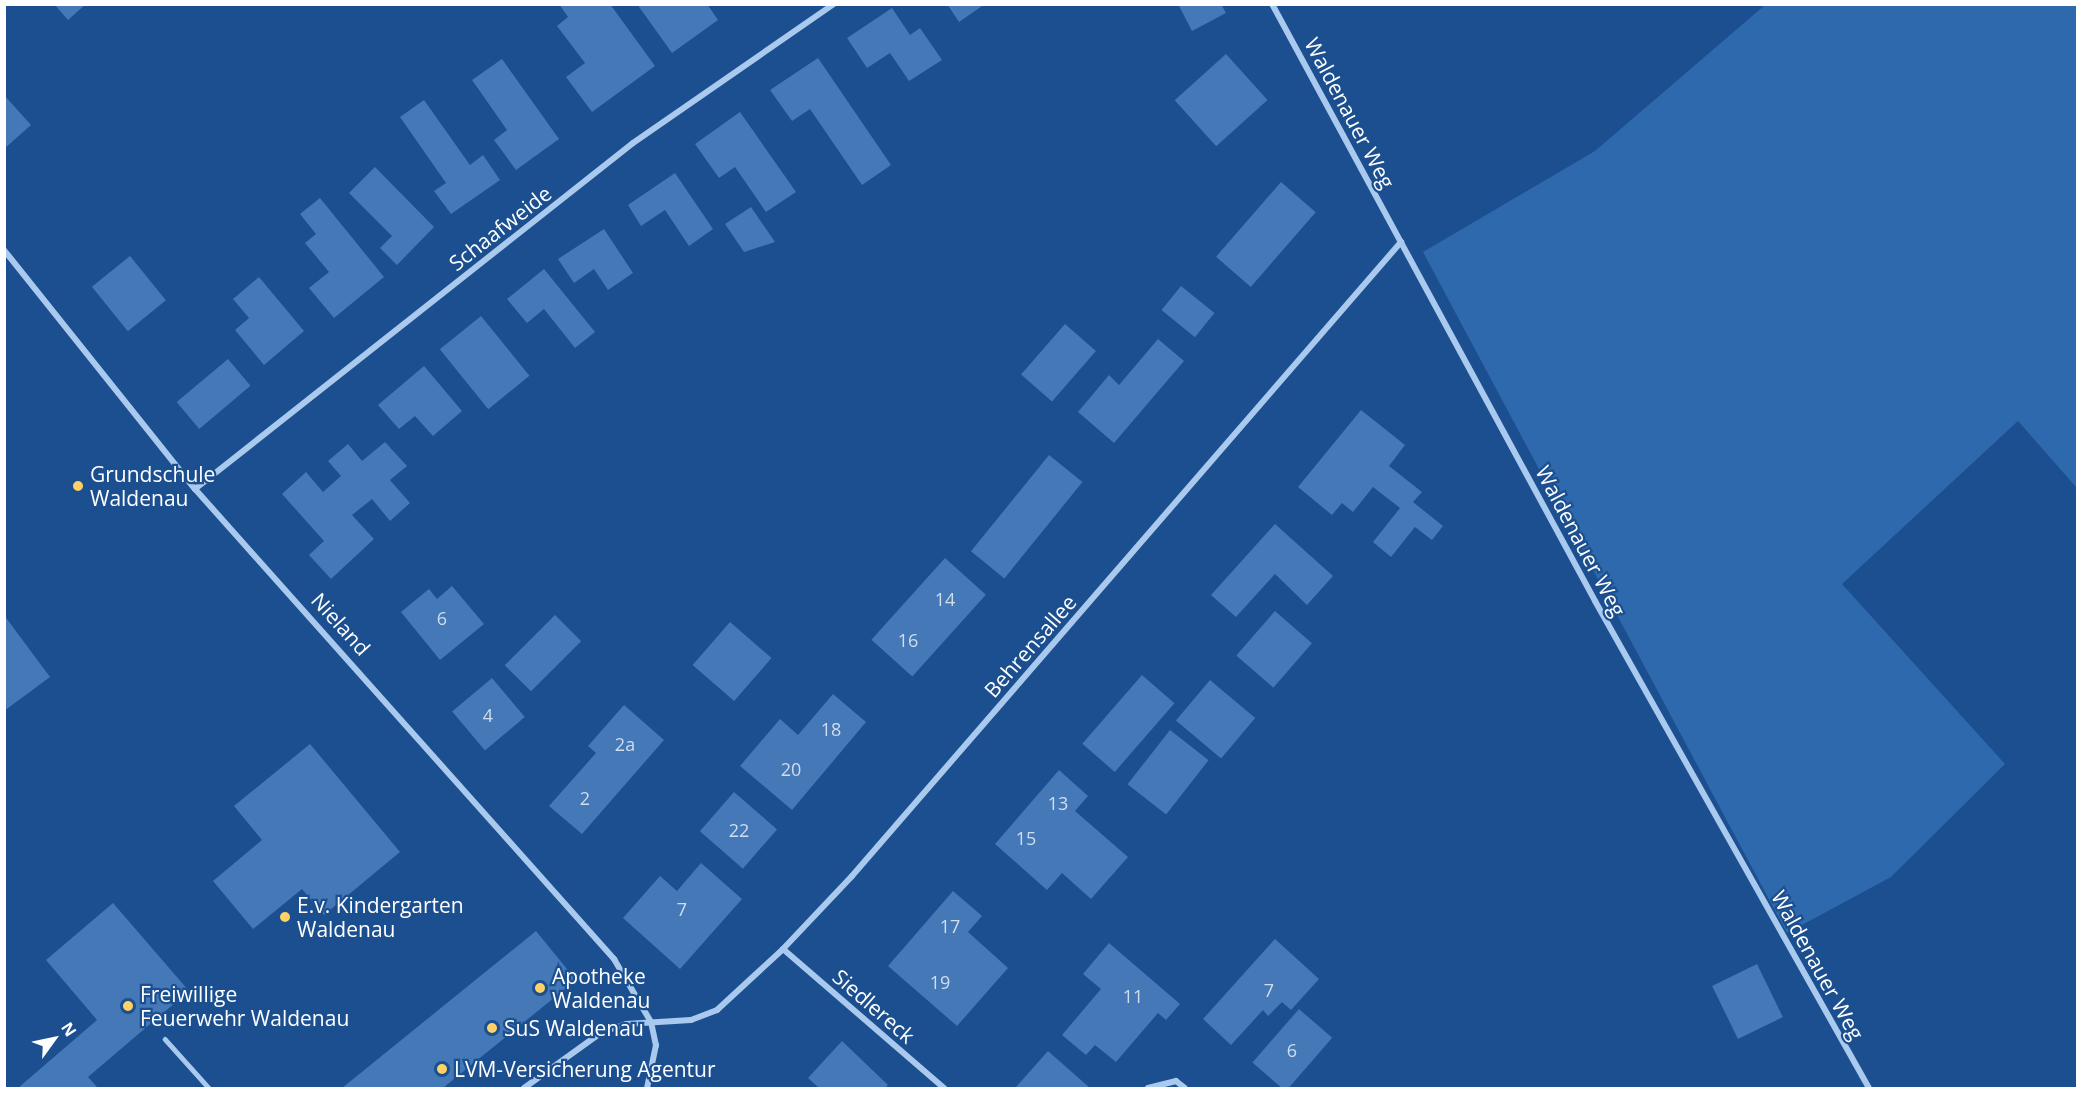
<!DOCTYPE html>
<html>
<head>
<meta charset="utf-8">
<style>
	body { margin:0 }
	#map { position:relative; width:2082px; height:1093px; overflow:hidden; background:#1b4f8f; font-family:"Open Sans",sans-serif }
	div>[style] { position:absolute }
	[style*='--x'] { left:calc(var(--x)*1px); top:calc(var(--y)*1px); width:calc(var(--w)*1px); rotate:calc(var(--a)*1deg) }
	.green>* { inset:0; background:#2e69ad }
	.building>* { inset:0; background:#4478b7; transform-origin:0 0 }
	.service>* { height:4.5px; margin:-2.25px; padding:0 2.25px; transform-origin:2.25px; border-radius:2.25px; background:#a9c9ee }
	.minor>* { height:6px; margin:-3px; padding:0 3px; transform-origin:3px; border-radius:3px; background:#a9c9ee }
	.dots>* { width:16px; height:16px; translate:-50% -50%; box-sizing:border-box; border:3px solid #1b4f8f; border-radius:50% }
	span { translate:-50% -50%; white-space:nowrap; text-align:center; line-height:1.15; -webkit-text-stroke:4.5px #1b4f8f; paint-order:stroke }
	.number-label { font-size:18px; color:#d0dded }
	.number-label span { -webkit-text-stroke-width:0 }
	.street-label { font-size:21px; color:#fff }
	.poi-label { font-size:21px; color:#fff }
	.left { translate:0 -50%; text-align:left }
	.frame { position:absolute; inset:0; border:6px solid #fff; pointer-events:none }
	.north { position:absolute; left:24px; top:1009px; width:60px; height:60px; -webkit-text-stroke:4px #1b4f8f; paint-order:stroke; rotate:57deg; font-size:16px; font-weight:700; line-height:24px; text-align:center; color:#fff }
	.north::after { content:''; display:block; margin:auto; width:21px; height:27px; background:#fff; clip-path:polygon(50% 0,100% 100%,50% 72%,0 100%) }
</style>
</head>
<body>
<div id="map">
	<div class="green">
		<div style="clip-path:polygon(1765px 5px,2078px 5px,2077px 488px,2018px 421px,1842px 584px,2005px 764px,1891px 877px,1787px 933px,1423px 252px,1595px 151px)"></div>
	</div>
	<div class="building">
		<div style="clip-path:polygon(54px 4px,86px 4px,68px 20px)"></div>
		<div style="clip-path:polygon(559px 4px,610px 4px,655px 66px,592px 112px,566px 77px,585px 63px,557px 26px,568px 17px)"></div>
		<div style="clip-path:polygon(637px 4px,707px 4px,718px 20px,672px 53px)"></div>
		<div style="clip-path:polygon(947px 4px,985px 4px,959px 22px)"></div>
		<div style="clip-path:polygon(1178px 4px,1221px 4px,1226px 13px,1192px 31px)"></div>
		<div style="clip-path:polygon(892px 8px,910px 35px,920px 28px,942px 60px,909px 81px,890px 53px,867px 68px,847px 38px)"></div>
		<div style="left:1226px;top:54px;width:62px;height:69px;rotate:48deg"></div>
		<div style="clip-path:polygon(818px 58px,891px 165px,862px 185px,810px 109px,792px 121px,770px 90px)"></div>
		<div style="clip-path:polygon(502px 59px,559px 139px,516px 170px,494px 140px,507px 130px,472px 80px)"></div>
		<div style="clip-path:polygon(4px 95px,31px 125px,4px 149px)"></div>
		<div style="clip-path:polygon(424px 100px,470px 165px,483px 155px,500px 180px,451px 214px,434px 191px,446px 183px,400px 117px)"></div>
		<div style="clip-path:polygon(740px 112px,796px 192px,766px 212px,735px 167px,719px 178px,695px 144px)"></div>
		<div style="clip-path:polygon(375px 167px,434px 227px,397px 265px,380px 248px,392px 236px,349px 193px)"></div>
		<div style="clip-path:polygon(675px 173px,713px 229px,689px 246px,665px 210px,641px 226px,628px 205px)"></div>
		<div style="left:1281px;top:182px;width:46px;height:99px;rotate:41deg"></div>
		<div style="clip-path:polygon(320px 198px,384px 277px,334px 318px,309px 288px,329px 272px,305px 243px,316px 234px,300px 214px)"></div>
		<div style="clip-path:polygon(751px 207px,775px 242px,744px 252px,725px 224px)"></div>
		<div style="clip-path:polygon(604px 229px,633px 273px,608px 290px,594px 269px,574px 283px,558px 259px)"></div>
		<div style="left:130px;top:256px;width:57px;height:49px;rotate:51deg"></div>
		<div style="clip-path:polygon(544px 269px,595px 332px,575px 348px,544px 309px,527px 323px,507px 299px)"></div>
		<div style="clip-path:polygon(259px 277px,304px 331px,264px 365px,235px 330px,249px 318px,233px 299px)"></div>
		<div style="left:1181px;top:286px;width:43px;height:31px;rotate:39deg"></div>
		<div style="left:481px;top:316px;width:77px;height:53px;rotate:51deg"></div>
		<div style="left:1065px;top:324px;width:41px;height:67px;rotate:41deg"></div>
		<div style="clip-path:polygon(1158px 339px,1184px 361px,1114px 443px,1078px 412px,1109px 375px,1119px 385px)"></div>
		<div style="left:228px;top:359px;width:35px;height:67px;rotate:50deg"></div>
		<div style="clip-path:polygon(424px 366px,462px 411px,433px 436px,415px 416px,399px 429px,378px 405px)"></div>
		<div style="clip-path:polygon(1361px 410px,1405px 445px,1389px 466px,1422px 492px,1413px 502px,1443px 526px,1432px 540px,1415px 527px,1391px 557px,1373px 542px,1400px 508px,1373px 487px,1353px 512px,1342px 503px,1332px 515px,1298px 487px)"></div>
		<div style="clip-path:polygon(385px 442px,407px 466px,390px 480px,410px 503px,390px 521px,372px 499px,352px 515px,374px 539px,331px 579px,309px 555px,324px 541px,282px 494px,306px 472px,323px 492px,341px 476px,328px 461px,348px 444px,362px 461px)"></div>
		<div style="left:1049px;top:455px;width:43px;height:124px;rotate:39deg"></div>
		<div style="clip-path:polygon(1275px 524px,1333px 576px,1307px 605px,1275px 574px,1236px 617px,1211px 595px)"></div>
		<div style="left:945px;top:558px;width:55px;height:110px;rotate:42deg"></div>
		<div style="clip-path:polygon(452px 586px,484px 624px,440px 660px,401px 612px,429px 589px,437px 599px)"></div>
		<div style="left:1275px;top:611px;width:49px;height:59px;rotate:41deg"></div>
		<div style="clip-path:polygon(4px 615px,50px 677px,4px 711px)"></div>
		<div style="left:555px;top:615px;width:37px;height:71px;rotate:45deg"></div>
		<div style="left:730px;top:622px;width:55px;height:57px;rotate:41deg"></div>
		<div style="left:1142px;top:675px;width:43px;height:91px;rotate:41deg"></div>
		<div style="left:492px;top:678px;width:51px;height:52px;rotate:50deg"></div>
		<div style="left:1210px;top:680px;width:59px;height:53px;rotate:40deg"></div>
		<div style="clip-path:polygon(833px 694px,866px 722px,792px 810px,740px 766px,780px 719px,798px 735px)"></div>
		<div style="clip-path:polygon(624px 705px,664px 740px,582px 834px,549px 806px,596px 753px,588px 746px)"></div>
		<div style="left:1170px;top:730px;width:49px;height:69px;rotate:38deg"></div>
		<div style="clip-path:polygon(310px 744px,400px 852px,324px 915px,302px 889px,253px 929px,213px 881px,262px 840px,234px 806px)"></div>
		<div style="clip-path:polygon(1059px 770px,1088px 796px,1075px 811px,1128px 857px,1091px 899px,1062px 873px,1047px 890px,995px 844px)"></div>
		<div style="left:734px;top:792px;width:57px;height:52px;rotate:41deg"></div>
		<div style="clip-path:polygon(701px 863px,742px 899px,680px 969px,623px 918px,660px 876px,677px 891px)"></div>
		<div style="clip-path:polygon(953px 891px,982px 916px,968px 932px,1008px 968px,957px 1026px,888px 966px)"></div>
		<div style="clip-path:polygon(113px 903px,189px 991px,88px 1077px,98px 1088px,18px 1088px,97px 1020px,46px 960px)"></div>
		<div style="clip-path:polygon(536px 931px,576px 980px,443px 1088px,342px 1088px)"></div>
		<div style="clip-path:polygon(1275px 939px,1319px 979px,1291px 1010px,1282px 1002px,1268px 1016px,1263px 1010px,1231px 1045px,1203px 1019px)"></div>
		<div style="clip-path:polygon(1109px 943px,1180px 1004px,1166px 1020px,1158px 1013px,1116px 1062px,1095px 1045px,1086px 1055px,1062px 1035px,1101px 989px,1083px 974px)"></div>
		<div style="left:1757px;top:964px;width:59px;height:50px;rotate:64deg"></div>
		<div style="left:1299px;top:1009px;width:44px;height:71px;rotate:41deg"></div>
		<div style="clip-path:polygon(842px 1041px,888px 1085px,885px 1088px,819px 1088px,808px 1078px)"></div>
		<div style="clip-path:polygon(1048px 1051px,1090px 1088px,1015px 1088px)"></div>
	</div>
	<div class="service">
		<div style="--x:165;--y:1039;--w:66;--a:48.1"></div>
	</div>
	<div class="minor">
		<div style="--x:1272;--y:4;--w:679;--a:61.58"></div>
		<div style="--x:1595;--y:601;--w:559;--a:60.64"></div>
		<div style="--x:4;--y:250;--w:306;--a:51.4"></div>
		<div style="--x:195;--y:489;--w:630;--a:48.28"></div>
		<div style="--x:614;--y:959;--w:73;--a:59.6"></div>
		<div style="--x:651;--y:1022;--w:24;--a:78"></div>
		<div style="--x:656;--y:1045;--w:44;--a:101.8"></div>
		<div style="--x:195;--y:489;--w:558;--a:-38.31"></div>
		<div style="--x:633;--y:143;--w:244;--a:-34.7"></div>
		<div style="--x:783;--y:949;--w:213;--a:40.8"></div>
		<div style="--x:524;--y:1088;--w:96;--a:-35.7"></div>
		<div style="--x:602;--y:1032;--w:25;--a:-18"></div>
		<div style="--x:626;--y:1024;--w:65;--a:-3.5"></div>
		<div style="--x:691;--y:1020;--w:28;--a:-21"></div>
		<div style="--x:717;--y:1010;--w:90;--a:-42.7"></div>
		<div style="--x:783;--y:949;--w:100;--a:-46.6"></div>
		<div style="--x:852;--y:876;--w:839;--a:-49.11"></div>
		<div style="--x:1148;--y:1088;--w:29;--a:-14"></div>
		<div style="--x:1176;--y:1081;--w:11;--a:38"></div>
	</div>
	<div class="dots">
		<div style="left:78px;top:486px;background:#ffd166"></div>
		<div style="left:285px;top:917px;background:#ffd166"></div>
		<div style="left:540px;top:988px;background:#ffd166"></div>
		<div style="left:128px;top:1006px;background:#ffd166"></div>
		<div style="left:492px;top:1028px;background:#ffd166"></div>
		<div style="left:442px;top:1069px;background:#ffd166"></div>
	</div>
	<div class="number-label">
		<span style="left:945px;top:599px">14</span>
		<span style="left:442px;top:618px">6</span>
		<span style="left:908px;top:640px">16</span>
		<span style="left:488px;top:715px">4</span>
		<span style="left:831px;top:729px">18</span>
		<span style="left:625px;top:744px">2a</span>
		<span style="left:791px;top:769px">20</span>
		<span style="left:585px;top:798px">2</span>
		<span style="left:1058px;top:803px">13</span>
		<span style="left:739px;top:830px">22</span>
		<span style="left:1026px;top:838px">15</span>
		<span style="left:682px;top:909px">7</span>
		<span style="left:950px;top:926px">17</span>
		<span style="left:940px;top:982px">19</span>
		<span style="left:1269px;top:990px">7</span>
		<span style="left:1133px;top:996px">11</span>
		<span style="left:1292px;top:1050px">6</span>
	</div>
	<div class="street-label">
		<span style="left:1350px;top:113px;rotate:62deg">Waldenauer Weg</span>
		<span style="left:500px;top:228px;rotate:-38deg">Schaafweide</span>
		<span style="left:1581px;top:541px;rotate:62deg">Waldenauer Weg</span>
		<span style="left:341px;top:624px;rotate:48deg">Nieland</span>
		<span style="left:1030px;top:646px;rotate:-49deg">Behrensallee</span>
		<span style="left:1818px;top:965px;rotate:61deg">Waldenauer Weg</span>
		<span style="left:874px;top:1006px;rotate:41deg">Siedlereck</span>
	</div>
	<div class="poi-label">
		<span class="left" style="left:90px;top:486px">Grundschule<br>Waldenau</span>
		<span class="left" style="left:297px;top:917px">E.v. Kindergarten<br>Waldenau</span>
		<span class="left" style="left:552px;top:988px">Apotheke<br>Waldenau</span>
		<span class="left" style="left:140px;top:1006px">Freiwillige<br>Feuerwehr Waldenau</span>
		<span class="left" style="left:504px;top:1028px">SuS Waldenau</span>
		<span class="left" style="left:454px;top:1069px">LVM-Versicherung Agentur</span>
	</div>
	<div class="frame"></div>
	<div class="north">N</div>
</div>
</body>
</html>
